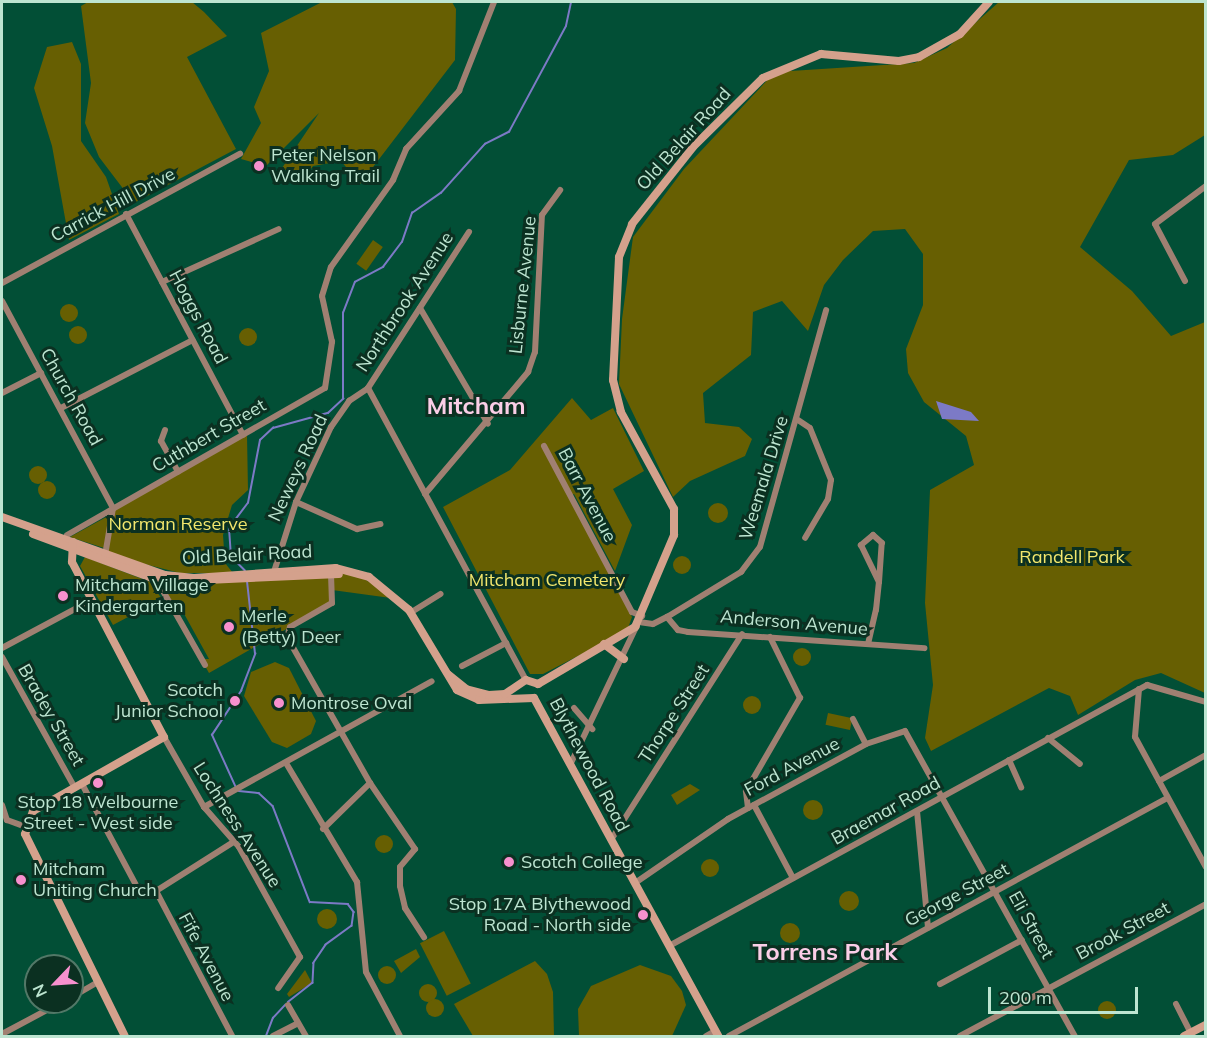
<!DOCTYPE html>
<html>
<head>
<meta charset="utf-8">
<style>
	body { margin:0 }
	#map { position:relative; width:1207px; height:1038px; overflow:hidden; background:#024f36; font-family:Mulish,sans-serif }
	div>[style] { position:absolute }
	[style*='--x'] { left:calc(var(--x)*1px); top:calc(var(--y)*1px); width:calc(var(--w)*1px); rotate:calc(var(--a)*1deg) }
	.green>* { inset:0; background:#675f02; transform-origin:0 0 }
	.round { border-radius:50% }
	.water>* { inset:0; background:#7c7ac6 }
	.stream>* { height:1.5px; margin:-0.75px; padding:0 0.75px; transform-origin:0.75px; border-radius:0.75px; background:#7c7ac6 }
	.street>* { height:6px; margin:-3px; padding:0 3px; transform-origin:3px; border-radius:3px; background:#a08072 }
	.secondary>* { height:8px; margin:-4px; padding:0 4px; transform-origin:4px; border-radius:4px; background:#d4a18c }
	.dots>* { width:16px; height:16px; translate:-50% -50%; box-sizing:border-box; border:3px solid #0b3021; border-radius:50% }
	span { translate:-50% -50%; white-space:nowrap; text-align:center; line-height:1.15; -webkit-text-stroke:6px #0b3021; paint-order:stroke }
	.street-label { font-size:18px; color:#bde5d1 }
	.poi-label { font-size:18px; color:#bde5d1 }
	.left { translate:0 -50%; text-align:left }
	.right { translate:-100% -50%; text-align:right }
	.park-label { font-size:18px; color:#f3e76d }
	.district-label { font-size:24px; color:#fbcee7; font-weight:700 }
	.frame { position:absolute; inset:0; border:3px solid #bde5d1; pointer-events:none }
	.north { position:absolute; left:24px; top:954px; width:60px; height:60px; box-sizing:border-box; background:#0b3021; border:2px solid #527867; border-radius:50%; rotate:245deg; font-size:16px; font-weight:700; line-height:24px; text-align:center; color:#bde5d1 }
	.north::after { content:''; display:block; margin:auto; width:21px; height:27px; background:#f790ce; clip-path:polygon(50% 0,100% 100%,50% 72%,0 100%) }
	.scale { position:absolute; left:988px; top:987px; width:150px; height:27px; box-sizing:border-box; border:3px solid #bde5d1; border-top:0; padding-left:8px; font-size:18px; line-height:21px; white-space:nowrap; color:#bde5d1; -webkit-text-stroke:4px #0b3021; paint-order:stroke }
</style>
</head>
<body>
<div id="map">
	<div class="green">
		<div style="clip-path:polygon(88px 2px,192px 2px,204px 12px,227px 36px,187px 57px,236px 149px,134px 203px,99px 157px,85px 123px,91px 83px,81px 6px)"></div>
		<div style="clip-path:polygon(322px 2px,452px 2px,456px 9px,455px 60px,360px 184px,341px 161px,313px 166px,303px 180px,282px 168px,319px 113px,266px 166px,241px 159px,261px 123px,254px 107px,269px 71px,261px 33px)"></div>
		<div style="clip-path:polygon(999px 2px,1205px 2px,1205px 135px,1173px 155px,1129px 160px,1080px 247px,1132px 291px,1171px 336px,1205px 322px,1205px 693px,1161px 673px,1135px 680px,1078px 715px,1070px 696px,1049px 688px,931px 751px,925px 738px,933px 685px,925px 603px,930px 490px,974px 465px,966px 436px,924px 402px,908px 373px,906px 349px,923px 305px,923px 254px,905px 229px,873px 231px,843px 260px,824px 285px,808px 331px,782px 301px,753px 312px,751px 355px,703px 393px,705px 423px,739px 427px,752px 439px,745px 456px,690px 481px,673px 497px,619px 384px,622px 319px,633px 237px,684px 169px,775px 72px,914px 63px,947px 48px)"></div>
		<div style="clip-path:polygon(72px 42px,81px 64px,81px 141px,106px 177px,119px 214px,69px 240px,52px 146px,34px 88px,47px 47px)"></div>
		<div style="left:373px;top:240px;width:12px;height:29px;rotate:35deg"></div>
		<div class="round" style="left:60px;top:304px;width:18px;height:18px"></div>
		<div class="round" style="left:69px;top:326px;width:18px;height:18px"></div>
		<div class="round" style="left:239px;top:328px;width:18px;height:18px"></div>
		<div style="clip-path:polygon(572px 398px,591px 420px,613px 408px,644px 471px,613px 489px,632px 525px,615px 571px,574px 494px,569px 497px,632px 617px,628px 628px,603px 643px,543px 674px,530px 674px,443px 507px,510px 470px)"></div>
		<div style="clip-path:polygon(247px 435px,248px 490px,232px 505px,223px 535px,225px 563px,233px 573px,180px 573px,105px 554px,113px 508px)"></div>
		<div class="round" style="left:29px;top:466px;width:18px;height:18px"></div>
		<div class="round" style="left:38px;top:481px;width:18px;height:18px"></div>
		<div class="round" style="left:708px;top:503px;width:20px;height:20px"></div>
		<div style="clip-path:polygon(110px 515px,104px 548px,70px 537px)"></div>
		<div class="round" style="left:673px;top:556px;width:18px;height:18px"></div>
		<div style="clip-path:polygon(85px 557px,150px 582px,162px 599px,113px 625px,80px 566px)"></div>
		<div style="clip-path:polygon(349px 570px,398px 599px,332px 590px,332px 603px,209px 673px,201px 659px,209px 659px,177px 601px,169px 602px,163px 582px)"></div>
		<div class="round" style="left:793px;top:648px;width:18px;height:18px"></div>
		<div style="clip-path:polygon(275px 662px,289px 668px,316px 721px,311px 734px,287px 748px,272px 742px,244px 696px,251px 672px)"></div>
		<div class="round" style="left:743px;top:696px;width:18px;height:18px"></div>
		<div style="left:828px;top:713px;width:25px;height:12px;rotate:12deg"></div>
		<div style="clip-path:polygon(690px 784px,700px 790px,677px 805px,671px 795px)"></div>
		<div class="round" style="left:803px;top:800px;width:20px;height:20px"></div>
		<div class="round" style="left:375px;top:835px;width:18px;height:18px"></div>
		<div class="round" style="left:701px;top:859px;width:18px;height:18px"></div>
		<div class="round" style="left:839px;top:891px;width:20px;height:20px"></div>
		<div class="round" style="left:317px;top:909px;width:20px;height:20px"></div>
		<div class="round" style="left:780px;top:923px;width:20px;height:20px"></div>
		<div style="left:444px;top:931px;width:59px;height:27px;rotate:63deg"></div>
		<div style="clip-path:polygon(416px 949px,420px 957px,401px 973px,394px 961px)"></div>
		<div style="clip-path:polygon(535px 961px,547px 974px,553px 992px,554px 1036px,473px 1036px,454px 1004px)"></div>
		<div style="clip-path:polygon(640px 965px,671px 976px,682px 991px,686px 1005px,672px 1036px,579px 1036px,578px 1009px,591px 986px)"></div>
		<div class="round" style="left:378px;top:966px;width:18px;height:18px"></div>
		<div style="clip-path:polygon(305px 970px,312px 983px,289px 997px,287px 994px)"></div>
		<div class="round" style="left:419px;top:984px;width:18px;height:18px"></div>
		<div class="round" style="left:426px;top:999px;width:18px;height:18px"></div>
		<div class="round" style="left:1098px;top:1001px;width:18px;height:18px"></div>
	</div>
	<div class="water">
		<div style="clip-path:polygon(936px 401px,971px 412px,979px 421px,942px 419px)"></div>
	</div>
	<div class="stream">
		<div style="--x:245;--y:571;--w:20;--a:-135"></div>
		<div style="--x:231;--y:557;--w:29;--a:-94"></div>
		<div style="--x:229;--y:528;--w:31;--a:-53"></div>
		<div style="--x:248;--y:503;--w:64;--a:-79.2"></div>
		<div style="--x:260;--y:440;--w:18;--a:-43"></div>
		<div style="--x:273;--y:428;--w:57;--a:-15.3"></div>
		<div style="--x:328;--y:413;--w:21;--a:-43"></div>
		<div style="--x:343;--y:399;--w:86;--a:-90"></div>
		<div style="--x:343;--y:313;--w:33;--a:-69"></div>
		<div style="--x:355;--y:282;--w:32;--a:-28"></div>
		<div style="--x:383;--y:267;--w:31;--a:-53"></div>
		<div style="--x:402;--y:242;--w:31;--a:-71"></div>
		<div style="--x:412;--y:213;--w:35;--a:-35"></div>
		<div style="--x:441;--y:193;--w:66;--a:-48.1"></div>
		<div style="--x:485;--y:144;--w:27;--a:-27"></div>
		<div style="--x:509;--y:132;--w:120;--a:-61.7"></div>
		<div style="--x:566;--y:26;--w:25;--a:-78"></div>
		<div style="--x:236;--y:788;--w:58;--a:-114.4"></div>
		<div style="--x:212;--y:735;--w:53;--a:-56.6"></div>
		<div style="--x:241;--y:691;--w:40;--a:-69"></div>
		<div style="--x:255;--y:654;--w:72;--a:-96.3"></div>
		<div style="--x:239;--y:791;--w:20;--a:6"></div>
		<div style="--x:259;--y:793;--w:19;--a:43"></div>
		<div style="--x:273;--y:806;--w:103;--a:68.9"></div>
		<div style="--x:310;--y:902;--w:38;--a:3"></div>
		<div style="--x:348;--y:904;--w:10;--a:53"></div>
		<div style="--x:354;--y:912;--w:14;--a:98"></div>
		<div style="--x:352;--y:926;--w:32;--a:144"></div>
		<div style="--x:326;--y:945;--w:22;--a:124"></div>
		<div style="--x:314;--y:963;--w:20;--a:93"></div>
		<div style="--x:313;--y:983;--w:31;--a:142"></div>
		<div style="--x:266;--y:1036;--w:19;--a:-69"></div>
		<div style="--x:273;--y:1018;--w:18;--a:-47"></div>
	</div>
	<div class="street">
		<div style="--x:126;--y:214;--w:250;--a:62.1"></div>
		<div style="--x:1185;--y:281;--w:64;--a:-117.8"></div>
		<div style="--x:1155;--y:224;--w:64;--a:-36.7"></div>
		<div style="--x:162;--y:282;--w:128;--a:-24.4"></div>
		<div style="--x:2;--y:283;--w:271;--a:-28.5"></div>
		<div style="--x:2;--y:301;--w:235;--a:61.8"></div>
		<div style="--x:113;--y:508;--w:49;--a:99.5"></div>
		<div style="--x:420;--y:308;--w:134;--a:59.6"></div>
		<div style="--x:368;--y:388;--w:332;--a:61.6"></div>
		<div style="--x:368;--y:388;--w:186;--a:-57.1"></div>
		<div style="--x:2;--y:393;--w:44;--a:-27.1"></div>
		<div style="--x:61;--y:408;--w:148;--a:-27.3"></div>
		<div style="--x:798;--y:420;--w:14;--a:34"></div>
		<div style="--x:810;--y:428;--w:56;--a:68"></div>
		<div style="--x:831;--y:480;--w:19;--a:99"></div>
		<div style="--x:828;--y:499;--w:45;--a:120.5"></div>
		<div style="--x:165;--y:430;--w:12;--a:110"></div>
		<div style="--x:161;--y:441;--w:35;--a:61"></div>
		<div style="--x:544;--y:446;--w:188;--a:62.1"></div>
		<div style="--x:632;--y:612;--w:11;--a:22"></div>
		<div style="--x:425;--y:494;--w:160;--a:-49.8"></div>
		<div style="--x:528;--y:372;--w:21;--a:-71"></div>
		<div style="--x:535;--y:352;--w:137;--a:-87.1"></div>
		<div style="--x:542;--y:215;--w:31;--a:-54"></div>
		<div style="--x:296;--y:502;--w:67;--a:23.9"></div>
		<div style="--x:357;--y:529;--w:24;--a:-12"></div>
		<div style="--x:67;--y:535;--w:297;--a:-29.7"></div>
		<div style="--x:325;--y:388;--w:47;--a:-81.3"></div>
		<div style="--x:332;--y:342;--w:47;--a:-102.3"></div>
		<div style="--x:322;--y:296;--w:30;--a:-73"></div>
		<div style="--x:331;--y:267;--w:107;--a:-54.5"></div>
		<div style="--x:393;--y:180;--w:34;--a:-67"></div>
		<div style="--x:406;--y:149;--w:79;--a:-47.6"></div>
		<div style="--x:459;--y:91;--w:96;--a:-68.5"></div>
		<div style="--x:273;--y:575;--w:77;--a:-72.5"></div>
		<div style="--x:296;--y:502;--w:83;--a:-65"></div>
		<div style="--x:331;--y:427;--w:32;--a:-55"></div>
		<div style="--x:349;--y:401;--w:23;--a:-34"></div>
		<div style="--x:164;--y:578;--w:13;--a:94"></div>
		<div style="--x:163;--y:591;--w:85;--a:60.4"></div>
		<div style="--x:410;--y:613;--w:36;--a:-32"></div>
		<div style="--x:667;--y:617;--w:17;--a:50"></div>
		<div style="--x:678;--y:630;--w:10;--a:11"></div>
		<div style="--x:688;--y:632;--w:237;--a:3.9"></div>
		<div style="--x:639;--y:622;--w:14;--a:8"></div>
		<div style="--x:653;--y:624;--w:16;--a:-27"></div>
		<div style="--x:667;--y:617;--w:87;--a:-31.3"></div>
		<div style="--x:741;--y:572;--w:31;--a:-53"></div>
		<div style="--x:760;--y:547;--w:246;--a:-74.4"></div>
		<div style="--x:868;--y:644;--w:35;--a:-77"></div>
		<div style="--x:876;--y:610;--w:28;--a:-84"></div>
		<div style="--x:879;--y:582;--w:39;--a:-86"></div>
		<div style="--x:882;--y:543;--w:12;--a:-138"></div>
		<div style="--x:873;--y:535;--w:16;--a:140"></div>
		<div style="--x:861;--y:545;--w:41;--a:64.1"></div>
		<div style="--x:2;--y:648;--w:102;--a:-28.1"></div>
		<div style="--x:2;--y:657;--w:150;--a:60.9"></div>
		<div style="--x:462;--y:666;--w:50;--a:-27.6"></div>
		<div style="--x:1139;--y:689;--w:48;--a:94.8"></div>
		<div style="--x:1135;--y:737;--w:148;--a:61.4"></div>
		<div style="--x:574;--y:708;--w:28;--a:49"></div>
		<div style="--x:853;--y:719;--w:28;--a:63"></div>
		<div style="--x:164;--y:737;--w:81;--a:60.3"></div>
		<div style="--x:204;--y:807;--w:53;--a:48.8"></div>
		<div style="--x:239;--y:847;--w:126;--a:61"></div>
		<div style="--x:300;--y:957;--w:38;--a:125"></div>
		<div style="--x:1048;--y:738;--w:41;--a:39.1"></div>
		<div style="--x:1009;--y:760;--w:30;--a:66"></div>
		<div style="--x:286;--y:763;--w:139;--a:59.2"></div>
		<div style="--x:357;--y:882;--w:90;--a:84.3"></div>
		<div style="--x:366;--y:972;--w:72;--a:62"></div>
		<div style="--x:570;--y:765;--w:155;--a:-64.4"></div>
		<div style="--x:1159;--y:781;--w:54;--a:-29"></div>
		<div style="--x:370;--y:783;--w:80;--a:55.7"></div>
		<div style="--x:415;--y:849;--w:23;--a:130"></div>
		<div style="--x:400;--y:867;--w:19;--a:90"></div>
		<div style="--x:400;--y:886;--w:23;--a:77"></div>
		<div style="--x:405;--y:908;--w:35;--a:57"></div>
		<div style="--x:82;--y:784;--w:117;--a:61.9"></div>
		<div style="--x:137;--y:887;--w:19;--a:12"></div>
		<div style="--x:2;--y:805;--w:16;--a:72"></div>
		<div style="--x:7;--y:820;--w:20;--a:20"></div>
		<div style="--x:754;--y:805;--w:83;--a:61.9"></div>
		<div style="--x:204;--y:807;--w:260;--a:-28.9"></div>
		<div style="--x:748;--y:808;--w:17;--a:-97"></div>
		<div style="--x:746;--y:791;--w:108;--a:-59.9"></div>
		<div style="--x:800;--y:698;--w:68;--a:-116.2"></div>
		<div style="--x:917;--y:811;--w:117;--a:84.6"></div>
		<div style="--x:323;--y:829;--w:66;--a:-44.4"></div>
		<div style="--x:370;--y:783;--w:168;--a:-119.6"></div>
		<div style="--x:287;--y:637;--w:10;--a:-73"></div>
		<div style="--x:290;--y:627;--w:48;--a:-29.7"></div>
		<div style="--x:332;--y:603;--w:30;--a:-92"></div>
		<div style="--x:611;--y:840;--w:244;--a:-57.5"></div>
		<div style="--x:635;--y:883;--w:113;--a:-34.5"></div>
		<div style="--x:728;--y:819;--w:157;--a:-28.5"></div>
		<div style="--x:866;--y:744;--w:41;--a:-18.4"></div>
		<div style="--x:905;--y:731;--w:349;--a:60.9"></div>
		<div style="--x:156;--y:891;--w:164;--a:62.3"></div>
		<div style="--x:156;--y:891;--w:90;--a:-32.3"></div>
		<div style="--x:669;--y:946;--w:545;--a:-28.64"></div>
		<div style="--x:1147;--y:685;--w:61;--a:16.1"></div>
		<div style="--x:940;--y:984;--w:93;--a:-28.2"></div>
		<div style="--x:72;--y:997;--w:28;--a:-30"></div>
		<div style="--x:1176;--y:1004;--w:33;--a:63"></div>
		<div style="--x:288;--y:1005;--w:36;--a:60"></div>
		<div style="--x:2;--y:1034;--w:68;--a:-28.1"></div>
		<div style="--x:273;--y:1036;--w:28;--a:-27"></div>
		<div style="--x:706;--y:1036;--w:10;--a:-29"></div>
		<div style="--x:729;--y:1036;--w:499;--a:-28.5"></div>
		<div style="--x:960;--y:1036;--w:279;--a:-28.2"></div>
	</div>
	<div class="secondary">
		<div style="--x:2;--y:517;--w:173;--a:19.6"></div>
		<div style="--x:165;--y:575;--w:29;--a:6"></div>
		<div style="--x:194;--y:578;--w:142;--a:-4"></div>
		<div style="--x:336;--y:568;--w:34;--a:15"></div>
		<div style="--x:369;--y:577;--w:52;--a:39.5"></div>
		<div style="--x:409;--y:610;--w:93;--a:59"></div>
		<div style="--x:457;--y:690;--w:24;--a:24"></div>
		<div style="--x:479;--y:700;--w:55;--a:-2.1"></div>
		<div style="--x:33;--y:534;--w:139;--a:20.3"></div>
		<div style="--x:163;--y:582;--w:176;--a:-2.6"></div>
		<div style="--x:73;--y:542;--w:20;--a:93"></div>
		<div style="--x:72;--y:562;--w:198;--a:62.3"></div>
		<div style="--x:164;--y:737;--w:150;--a:150.5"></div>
		<div style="--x:33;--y:811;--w:24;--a:109"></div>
		<div style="--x:25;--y:834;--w:225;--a:63.7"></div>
		<div style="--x:604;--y:644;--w:25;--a:37"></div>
		<div style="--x:449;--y:675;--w:22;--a:39"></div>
		<div style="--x:466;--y:689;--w:24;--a:15"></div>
		<div style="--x:489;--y:695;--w:16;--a:-4"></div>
		<div style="--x:505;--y:694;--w:25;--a:-34"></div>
		<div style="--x:526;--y:680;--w:13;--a:18"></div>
		<div style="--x:538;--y:684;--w:113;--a:-30.4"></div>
		<div style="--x:635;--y:627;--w:100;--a:-67"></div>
		<div style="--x:674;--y:535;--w:26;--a:-90"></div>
		<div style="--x:674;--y:509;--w:111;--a:-118.7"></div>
		<div style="--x:621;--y:412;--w:33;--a:-104"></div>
		<div style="--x:613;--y:380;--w:123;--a:-87.2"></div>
		<div style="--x:619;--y:257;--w:35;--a:-68"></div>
		<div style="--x:632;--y:224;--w:98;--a:-51.6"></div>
		<div style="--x:693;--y:147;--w:98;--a:-44.6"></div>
		<div style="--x:763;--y:78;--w:63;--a:-22.5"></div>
		<div style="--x:821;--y:54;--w:78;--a:5.1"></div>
		<div style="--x:899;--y:61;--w:20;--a:-11"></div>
		<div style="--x:919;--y:57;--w:47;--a:-29.3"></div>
		<div style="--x:960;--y:34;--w:43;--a:-47.8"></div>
		<div style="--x:534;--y:698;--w:385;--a:61.4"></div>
		<div style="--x:1184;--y:1036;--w:25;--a:-27"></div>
	</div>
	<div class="dots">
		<div style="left:259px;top:166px;background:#f790ce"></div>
		<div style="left:63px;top:596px;background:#f790ce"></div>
		<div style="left:229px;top:627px;background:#f790ce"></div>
		<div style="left:235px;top:701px;background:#f790ce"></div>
		<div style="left:279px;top:703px;background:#f790ce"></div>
		<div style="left:98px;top:783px;background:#f790ce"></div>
		<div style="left:509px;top:862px;background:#f790ce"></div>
		<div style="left:21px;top:880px;background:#f790ce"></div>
		<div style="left:643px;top:915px;background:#f790ce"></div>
	</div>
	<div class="street-label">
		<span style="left:684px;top:139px;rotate:-48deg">Old Belair Road</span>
		<span style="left:113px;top:205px;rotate:-28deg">Carrick Hill Drive</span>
		<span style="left:523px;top:285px;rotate:-84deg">Lisburne Avenue</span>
		<span style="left:405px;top:302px;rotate:-57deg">Northbrook Avenue</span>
		<span style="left:198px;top:317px;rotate:62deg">Hoggs Road</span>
		<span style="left:71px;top:397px;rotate:61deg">Church Road</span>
		<span style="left:209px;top:436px;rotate:-30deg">Cuthbert Street</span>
		<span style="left:298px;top:468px;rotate:-65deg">Neweys Road</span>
		<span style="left:764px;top:478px;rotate:-73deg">Weemala Drive</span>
		<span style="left:587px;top:495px;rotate:62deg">Barr Avenue</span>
		<span style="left:247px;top:555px;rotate:-3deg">Old Belair Road</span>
		<span style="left:794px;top:623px;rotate:5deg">Anderson Avenue</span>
		<span style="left:674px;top:714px;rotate:-57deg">Thorpe Street</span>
		<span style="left:51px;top:715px;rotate:60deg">Bradey Street</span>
		<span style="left:589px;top:765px;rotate:62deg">Blythewood Road</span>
		<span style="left:792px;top:767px;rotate:-28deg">Ford Avenue</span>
		<span style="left:886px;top:811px;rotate:-29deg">Braemar Road</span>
		<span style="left:237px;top:825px;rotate:57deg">Lochness Avenue</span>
		<span style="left:957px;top:895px;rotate:-28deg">George Street</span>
		<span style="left:1031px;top:925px;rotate:61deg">Eli Street</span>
		<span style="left:1123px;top:931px;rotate:-28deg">Brook Street</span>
		<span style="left:206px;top:957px;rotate:62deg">Fife Avenue</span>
	</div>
	<div class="poi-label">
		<span class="left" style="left:271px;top:166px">Peter Nelson<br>Walking Trail</span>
		<span class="left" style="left:75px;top:596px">Mitcham Village<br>Kindergarten</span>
		<span class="left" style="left:241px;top:627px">Merle<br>(Betty) Deer</span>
		<span class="right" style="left:223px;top:701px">Scotch<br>Junior School</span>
		<span class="left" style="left:291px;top:703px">Montrose Oval</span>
		<span style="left:98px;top:813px">Stop 18 Welbourne<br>Street - West side</span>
		<span class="left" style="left:521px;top:862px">Scotch College</span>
		<span class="left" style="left:33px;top:880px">Mitcham<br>Uniting Church</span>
		<span class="right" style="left:631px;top:915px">Stop 17A Blythewood<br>Road - North side</span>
	</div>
	<div class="park-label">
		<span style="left:178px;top:524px">Norman Reserve</span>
		<span style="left:1072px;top:557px">Randell Park</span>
		<span style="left:547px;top:580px">Mitcham Cemetery</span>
	</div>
	<div class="district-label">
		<span style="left:476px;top:406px">Mitcham</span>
		<span style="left:825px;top:952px">Torrens Park</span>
	</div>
	<div class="frame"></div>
	<div class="north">N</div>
	<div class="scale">200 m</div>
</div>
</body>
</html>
